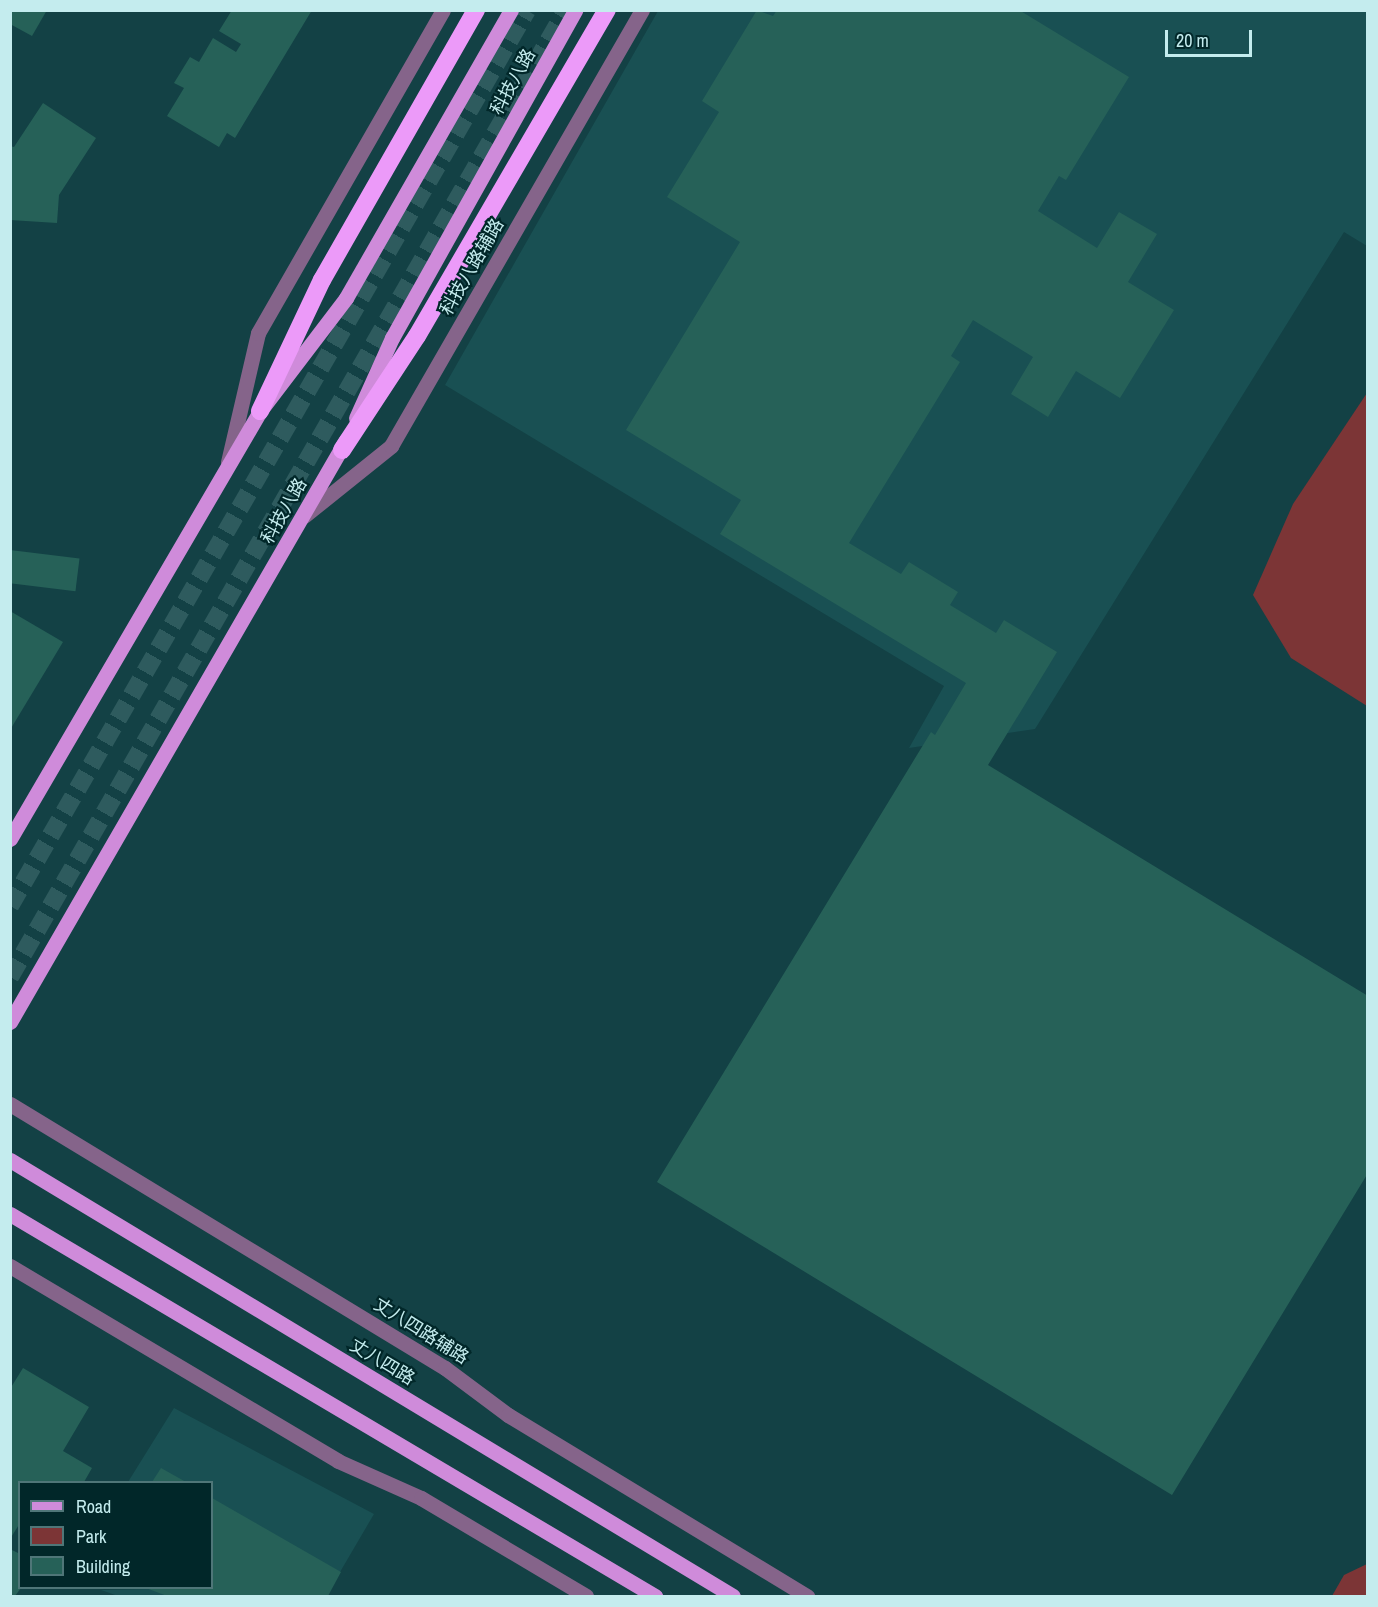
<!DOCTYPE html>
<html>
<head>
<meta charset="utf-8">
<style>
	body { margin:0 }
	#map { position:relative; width:1378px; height:1607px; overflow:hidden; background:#134145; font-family:"Archivo Narrow","Noto Sans SC",sans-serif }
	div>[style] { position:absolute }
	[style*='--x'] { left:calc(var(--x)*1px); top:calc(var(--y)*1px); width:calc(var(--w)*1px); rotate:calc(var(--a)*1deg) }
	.built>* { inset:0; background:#195053 }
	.green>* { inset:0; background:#7c3536 }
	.building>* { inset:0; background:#266158; transform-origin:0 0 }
	.highway-tunnel>* { height:18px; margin-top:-9px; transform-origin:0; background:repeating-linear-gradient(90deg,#2e5b5e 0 18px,transparent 0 27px) }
	.minor>* { height:15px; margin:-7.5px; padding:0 7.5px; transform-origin:7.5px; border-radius:7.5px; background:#85648a }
	.major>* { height:15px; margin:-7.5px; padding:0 7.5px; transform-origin:7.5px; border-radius:7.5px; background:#cf8bda }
	.highway>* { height:18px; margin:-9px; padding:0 9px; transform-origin:9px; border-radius:9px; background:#ec9af9 }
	span { translate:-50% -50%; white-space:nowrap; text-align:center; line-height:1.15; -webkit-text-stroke:4.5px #012729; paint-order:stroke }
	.street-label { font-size:18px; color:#c4ecee }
	.frame { position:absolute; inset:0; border:12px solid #c4ecee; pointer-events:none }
	.legend { position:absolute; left:18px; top:1481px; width:195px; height:108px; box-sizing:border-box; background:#012729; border:2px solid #4f7678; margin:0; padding:8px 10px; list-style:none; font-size:18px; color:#c4ecee }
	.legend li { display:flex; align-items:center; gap:12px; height:30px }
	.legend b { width:30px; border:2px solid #4f7678 }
	.scale { position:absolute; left:1165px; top:30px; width:87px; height:27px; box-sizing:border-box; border:3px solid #c4ecee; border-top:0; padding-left:8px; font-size:18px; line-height:21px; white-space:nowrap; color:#c4ecee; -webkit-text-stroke:4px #012729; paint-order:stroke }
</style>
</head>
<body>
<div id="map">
	<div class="built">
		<div style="clip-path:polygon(658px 11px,1367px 11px,1367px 246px,1344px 232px,1035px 729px,909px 748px,944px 686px,445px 385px)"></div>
		<div style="clip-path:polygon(174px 1408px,374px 1514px,326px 1596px,118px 1596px,101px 1590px,212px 1588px,212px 1482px,128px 1482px)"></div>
	</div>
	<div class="green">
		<div style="clip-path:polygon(1367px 393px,1367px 706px,1291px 658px,1253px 595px,1293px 504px)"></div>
		<div style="clip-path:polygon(1367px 1564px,1367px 1596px,1332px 1596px,1344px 1575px)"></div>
	</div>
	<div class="building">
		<div style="clip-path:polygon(10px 10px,47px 10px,32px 36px,10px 24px)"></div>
		<div style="clip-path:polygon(232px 10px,312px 10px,235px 138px,227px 133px,219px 147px,167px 116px,184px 88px,174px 83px,190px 57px,199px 62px,213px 38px,236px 52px,241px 44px,219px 31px)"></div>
		<div style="clip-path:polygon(757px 10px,773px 16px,777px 10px,1019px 10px,1129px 77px,1066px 180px,1059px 176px,1038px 211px,1097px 248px,1119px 212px,1157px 234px,1128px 282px,1174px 310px,1120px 398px,1076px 371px,1048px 417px,1011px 394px,1033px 357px,973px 320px,951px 356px,960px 362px,849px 543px,901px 574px,909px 562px,958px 592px,950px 605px,996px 633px,1004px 620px,1057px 652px,988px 765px,1368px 996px,1368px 1173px,1172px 1495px,657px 1182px,931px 732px,935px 735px,966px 683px,720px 534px,741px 500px,626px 430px,740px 242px,667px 197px,719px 112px,702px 101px)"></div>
		<div style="clip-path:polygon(43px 103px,96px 138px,59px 195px,57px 223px,10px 220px,10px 146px,14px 147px)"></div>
		<div style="left:10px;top:550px;width:70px;height:33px;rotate:7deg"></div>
		<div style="clip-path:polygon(10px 611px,63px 642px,10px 730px)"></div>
		<div style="clip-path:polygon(23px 1368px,89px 1407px,63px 1451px,92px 1468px,84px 1482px,20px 1482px,20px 1523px,10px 1539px,10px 1389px)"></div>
		<div style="clip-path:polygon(161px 1468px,186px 1482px,152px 1482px)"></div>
		<div style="clip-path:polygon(212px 1498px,341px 1572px,328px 1596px,167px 1596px,146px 1588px,212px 1588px)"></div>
		<div style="clip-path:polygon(10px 1549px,20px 1554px,21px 1588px,15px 1596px,10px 1596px)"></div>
	</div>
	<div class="highway-tunnel">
		<div style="--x:10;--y:906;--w:1034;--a:-60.01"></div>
		<div style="--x:10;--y:977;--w:1115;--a:-60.1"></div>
	</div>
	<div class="minor">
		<div style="--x:228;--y:462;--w:132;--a:-76.9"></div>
		<div style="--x:258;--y:333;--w:372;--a:-60.2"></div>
		<div style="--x:304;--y:516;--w:112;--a:-38.8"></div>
		<div style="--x:391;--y:446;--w:503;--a:-60.07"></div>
		<div style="--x:10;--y:1104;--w:509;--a:31.25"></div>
		<div style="--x:445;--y:1368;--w:79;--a:36.7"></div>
		<div style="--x:508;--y:1415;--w:350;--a:31.2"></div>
		<div style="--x:10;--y:1266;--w:382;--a:30.7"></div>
		<div style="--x:338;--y:1461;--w:91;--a:24"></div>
		<div style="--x:421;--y:1498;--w:192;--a:30.7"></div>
	</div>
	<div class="major">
		<div style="--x:356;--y:418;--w:88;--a:-65.8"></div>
		<div style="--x:392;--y:338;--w:376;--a:-60.8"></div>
		<div style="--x:10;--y:839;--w:496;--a:-59.7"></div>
		<div style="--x:260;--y:411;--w:142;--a:-52.7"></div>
		<div style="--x:346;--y:298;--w:332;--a:-60.2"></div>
		<div style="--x:10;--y:1022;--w:672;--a:-60"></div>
		<div style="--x:10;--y:1160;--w:844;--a:31.09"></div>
		<div style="--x:10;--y:1214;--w:750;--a:30.64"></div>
	</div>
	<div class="highway">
		<div style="--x:260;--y:411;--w:145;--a:-64.7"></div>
		<div style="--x:322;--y:280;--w:311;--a:-60.3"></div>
		<div style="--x:342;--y:450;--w:136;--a:-56.7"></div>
		<div style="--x:417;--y:336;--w:377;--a:-59.8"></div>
	</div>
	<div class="street-label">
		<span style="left:513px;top:82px;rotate:-61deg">科技八路</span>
		<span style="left:472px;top:267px;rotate:-60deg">科技八路辅路</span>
		<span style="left:284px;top:511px;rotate:-60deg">科技八路</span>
		<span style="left:421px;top:1331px;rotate:32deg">丈八四路辅路</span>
		<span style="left:382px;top:1362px;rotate:31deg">丈八四路</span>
	</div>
	<div class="frame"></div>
	<ul class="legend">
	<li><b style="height:8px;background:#cf8bda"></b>Road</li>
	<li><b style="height:16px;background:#7c3536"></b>Park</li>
	<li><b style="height:16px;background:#266158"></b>Building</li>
	</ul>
	<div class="scale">20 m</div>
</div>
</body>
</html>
